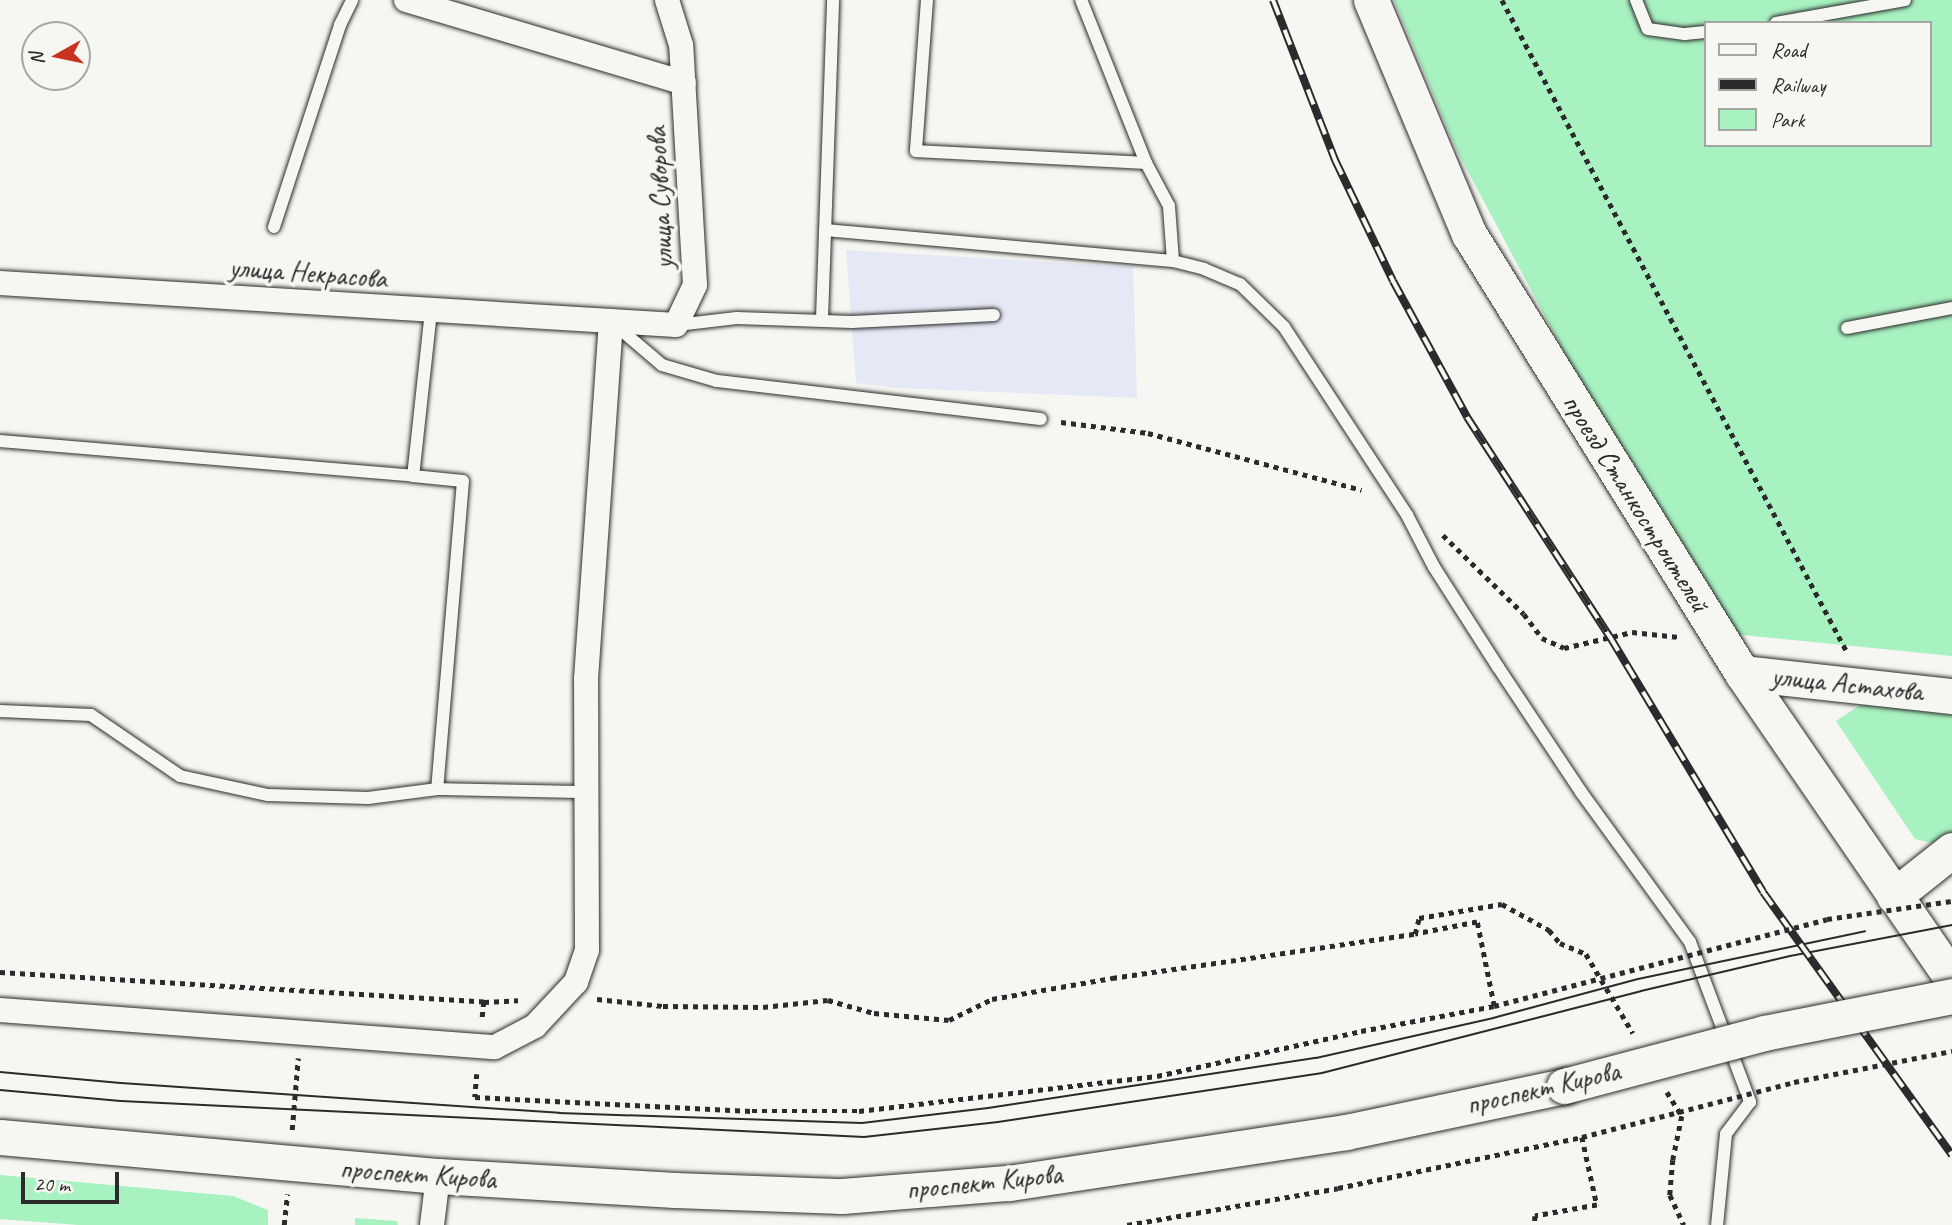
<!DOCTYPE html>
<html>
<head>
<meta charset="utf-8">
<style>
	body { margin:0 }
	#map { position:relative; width:1952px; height:1225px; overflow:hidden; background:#f6f6f2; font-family:Caveat,sans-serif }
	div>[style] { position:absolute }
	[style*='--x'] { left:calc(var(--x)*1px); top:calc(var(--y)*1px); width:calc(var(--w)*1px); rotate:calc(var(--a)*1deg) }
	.built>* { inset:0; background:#e5e9f5 }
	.green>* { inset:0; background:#a8f1c0 }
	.path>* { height:4.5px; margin-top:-2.25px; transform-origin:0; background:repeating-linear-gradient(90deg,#2b2b2b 0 5px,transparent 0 10px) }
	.roads { filter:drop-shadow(0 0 2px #2b2b2b) drop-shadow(0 0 2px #2b2b2b) }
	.lane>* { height:12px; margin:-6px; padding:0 6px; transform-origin:6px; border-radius:6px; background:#f6f6f2 }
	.street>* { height:24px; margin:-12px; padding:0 12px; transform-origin:12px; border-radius:12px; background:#f6f6f2 }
	.secondary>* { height:35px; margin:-17.5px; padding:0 17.5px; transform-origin:17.5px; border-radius:17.5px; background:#f6f6f2 }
	.tram>* { height:2px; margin:-1px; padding:0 1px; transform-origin:1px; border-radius:1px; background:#2b2b2b }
	.rail>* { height:8px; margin-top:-4px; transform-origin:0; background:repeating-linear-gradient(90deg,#f6f6f2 0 16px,#2b2b2b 0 32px); box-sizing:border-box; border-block:2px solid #2b2b2b }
	.path-bridge>* { height:4.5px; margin-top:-2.25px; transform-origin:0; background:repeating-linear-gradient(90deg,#2b2b2b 0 5px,transparent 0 10px) }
	.bridges { filter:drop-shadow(0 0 2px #2b2b2b) drop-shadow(0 0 2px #2b2b2b) }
	.secondary-bridge>* { height:35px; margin:-17.5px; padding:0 17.5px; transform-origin:17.5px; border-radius:17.5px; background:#f6f6f2 }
	span { translate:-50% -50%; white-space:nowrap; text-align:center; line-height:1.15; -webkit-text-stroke:7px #f6f6f2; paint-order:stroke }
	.street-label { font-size:28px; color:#2b2b2b }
	.legend { position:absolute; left:1704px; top:21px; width:228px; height:126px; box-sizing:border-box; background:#f6f6f2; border:2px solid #a5a5a2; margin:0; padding:9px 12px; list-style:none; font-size:21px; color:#2b2b2b }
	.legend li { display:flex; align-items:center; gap:14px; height:35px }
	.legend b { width:35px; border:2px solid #a5a5a2 }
	.north { position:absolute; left:21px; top:21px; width:70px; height:70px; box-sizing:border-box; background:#f6f6f2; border:2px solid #a5a5a2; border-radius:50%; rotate:261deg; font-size:19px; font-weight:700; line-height:28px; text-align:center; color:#2b2b2b }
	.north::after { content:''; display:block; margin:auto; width:24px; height:32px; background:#c8321e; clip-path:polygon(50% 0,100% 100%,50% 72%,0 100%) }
	.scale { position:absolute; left:21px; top:1172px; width:98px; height:32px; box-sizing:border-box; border:4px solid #2b2b2b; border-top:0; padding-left:9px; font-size:21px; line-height:24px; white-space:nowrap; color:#2b2b2b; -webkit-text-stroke:5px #f6f6f2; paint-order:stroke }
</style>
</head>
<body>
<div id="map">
	<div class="built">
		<div style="clip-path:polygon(846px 250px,1133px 267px,1137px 398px,897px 388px,856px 383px)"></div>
	</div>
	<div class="green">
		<div style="clip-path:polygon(evenodd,1394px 0,1952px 0,1952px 656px,1723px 633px,1605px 429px,1457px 151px,1394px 0,1705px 23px,1929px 23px,1929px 145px,1705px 145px,1705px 23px)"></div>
		<div style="clip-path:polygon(1866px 701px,1952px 715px,1952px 836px,1940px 845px,1915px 839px,1836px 721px)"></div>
		<div style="clip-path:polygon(0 1175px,233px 1196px,268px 1210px,268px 1225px,79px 1225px,0 1219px)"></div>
		<div style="clip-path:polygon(355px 1218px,397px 1221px,398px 1225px,355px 1225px)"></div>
	</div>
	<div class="path">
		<div style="--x:1502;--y:0;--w:738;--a:62.11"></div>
		<div style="--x:1061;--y:422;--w:88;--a:7.2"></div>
		<div style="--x:1148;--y:433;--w:221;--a:14.9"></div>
		<div style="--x:1443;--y:535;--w:113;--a:44.3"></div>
		<div style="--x:1524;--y:614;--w:30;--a:53"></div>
		<div style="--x:1542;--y:638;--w:24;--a:24"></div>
		<div style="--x:1564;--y:648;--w:70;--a:-13.2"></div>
		<div style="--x:1632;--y:632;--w:47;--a:6.1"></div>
		<div style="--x:0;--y:972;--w:485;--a:3.5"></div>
		<div style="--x:484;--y:1002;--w:18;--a:96"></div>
		<div style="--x:597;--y:999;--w:66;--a:6.1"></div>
		<div style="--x:663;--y:1006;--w:100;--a:0.6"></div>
		<div style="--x:763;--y:1007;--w:65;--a:-6.1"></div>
		<div style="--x:828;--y:1000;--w:48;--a:15.8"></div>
		<div style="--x:874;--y:1013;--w:75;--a:5.3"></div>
		<div style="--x:949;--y:1020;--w:48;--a:-26"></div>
		<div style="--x:992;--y:999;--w:122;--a:-9.9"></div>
		<div style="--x:1112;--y:978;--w:306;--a:-8.3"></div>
		<div style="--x:1415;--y:934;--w:16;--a:-76"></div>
		<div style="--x:1419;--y:918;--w:84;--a:-9.6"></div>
		<div style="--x:1502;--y:904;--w:54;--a:29"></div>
		<div style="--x:1549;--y:930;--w:17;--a:50"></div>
		<div style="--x:1560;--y:943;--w:28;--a:23"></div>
		<div style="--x:1586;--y:954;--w:92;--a:59.3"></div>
		<div style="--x:484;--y:1002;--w:34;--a:-3"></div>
		<div style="--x:477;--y:1074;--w:23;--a:95"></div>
		<div style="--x:475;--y:1097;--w:277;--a:2.9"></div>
		<div style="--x:752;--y:1111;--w:107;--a:0"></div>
		<div style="--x:859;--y:1111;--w:300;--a:-6.7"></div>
		<div style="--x:1157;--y:1076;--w:209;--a:-12.4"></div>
		<div style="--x:1361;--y:1031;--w:135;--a:-10.6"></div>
		<div style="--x:1494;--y:1006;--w:86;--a:-101.4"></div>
		<div style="--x:1477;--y:922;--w:63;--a:169"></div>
		<div style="--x:1667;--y:1092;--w:28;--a:58"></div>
		<div style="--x:1682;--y:1116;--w:45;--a:101.6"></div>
		<div style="--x:1673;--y:1160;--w:35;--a:95"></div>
		<div style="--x:1670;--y:1195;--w:33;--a:65"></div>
		<div style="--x:292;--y:1130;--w:72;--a:-85.2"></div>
		<div style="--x:284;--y:1225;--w:31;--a:-84"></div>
		<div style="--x:1127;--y:1225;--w:214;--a:-9.9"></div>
		<div style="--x:1338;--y:1188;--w:249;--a:-11.8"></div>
		<div style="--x:1582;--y:1137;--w:70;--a:77.6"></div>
		<div style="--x:1597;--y:1205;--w:63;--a:169.9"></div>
		<div style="--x:1535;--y:1216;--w:9;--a:90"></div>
	</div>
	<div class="roads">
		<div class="lane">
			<div style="--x:927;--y:0;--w:151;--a:94.2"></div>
			<div style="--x:916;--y:151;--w:230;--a:3"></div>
			<div style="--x:1146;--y:163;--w:175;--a:-111.7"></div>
			<div style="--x:1636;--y:0;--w:31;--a:68"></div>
			<div style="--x:1648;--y:29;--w:37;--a:8"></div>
			<div style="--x:1685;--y:34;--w:20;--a:-6"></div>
			<div style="--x:1776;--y:23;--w:131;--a:-10.1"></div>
			<div style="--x:274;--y:227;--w:213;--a:-71.9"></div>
			<div style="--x:340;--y:25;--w:28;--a:-64"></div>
			<div style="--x:825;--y:230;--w:349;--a:5.1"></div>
			<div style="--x:1173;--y:261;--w:55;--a:-94.2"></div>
			<div style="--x:1169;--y:206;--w:49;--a:-118.1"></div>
			<div style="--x:1173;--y:261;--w:32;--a:14"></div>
			<div style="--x:1204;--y:269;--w:39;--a:23"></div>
			<div style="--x:1240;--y:284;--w:62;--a:44.3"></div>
			<div style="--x:1284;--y:327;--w:225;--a:56.8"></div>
			<div style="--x:1407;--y:515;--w:59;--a:62.6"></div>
			<div style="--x:1434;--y:567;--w:119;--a:57.4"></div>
			<div style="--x:1498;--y:667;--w:150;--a:56.4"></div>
			<div style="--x:1581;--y:792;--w:185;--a:54"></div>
			<div style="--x:1690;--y:942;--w:171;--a:69.4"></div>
			<div style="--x:1750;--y:1102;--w:40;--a:127"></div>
			<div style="--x:1726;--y:1134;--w:91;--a:95.6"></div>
			<div style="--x:431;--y:311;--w:166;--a:96.2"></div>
			<div style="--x:413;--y:476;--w:50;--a:5.7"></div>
			<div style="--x:463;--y:481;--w:309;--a:94.8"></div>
			<div style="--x:822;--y:319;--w:319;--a:-88"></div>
			<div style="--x:614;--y:324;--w:63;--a:40.5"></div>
			<div style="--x:662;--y:365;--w:57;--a:16.2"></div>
			<div style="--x:717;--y:381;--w:326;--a:6.7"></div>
			<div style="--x:677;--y:325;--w:60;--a:-6.7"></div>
			<div style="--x:737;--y:318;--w:115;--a:2"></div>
			<div style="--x:852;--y:322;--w:142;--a:-2.8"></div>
			<div style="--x:1847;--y:328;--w:107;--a:-10.8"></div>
			<div style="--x:0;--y:441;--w:414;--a:4.8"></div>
			<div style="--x:0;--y:711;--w:91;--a:2.5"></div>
			<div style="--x:91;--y:715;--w:108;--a:34.4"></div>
			<div style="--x:180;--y:776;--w:90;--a:12.2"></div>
			<div style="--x:268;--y:795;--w:100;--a:1.7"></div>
			<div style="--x:368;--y:798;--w:70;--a:-7.4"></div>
			<div style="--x:437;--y:789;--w:147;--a:1.2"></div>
		</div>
		<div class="street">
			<div style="--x:406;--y:0;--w:290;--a:16.6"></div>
			<div style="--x:0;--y:283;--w:677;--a:3.56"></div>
			<div style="--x:676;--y:325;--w:44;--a:-64.6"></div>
			<div style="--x:695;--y:285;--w:240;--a:-93.3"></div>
			<div style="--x:681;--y:45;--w:47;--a:-107.3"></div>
			<div style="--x:0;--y:1010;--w:496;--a:4.3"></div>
			<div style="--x:495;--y:1047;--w:45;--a:-27.7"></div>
			<div style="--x:535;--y:1026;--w:60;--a:-47"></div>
			<div style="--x:576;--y:982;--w:34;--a:-71"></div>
			<div style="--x:587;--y:950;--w:271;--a:-90.2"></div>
			<div style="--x:586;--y:679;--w:359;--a:-86"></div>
			<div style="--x:432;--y:1225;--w:49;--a:-83"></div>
		</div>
		<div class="secondary">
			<div style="--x:1371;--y:0;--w:254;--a:67.3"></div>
			<div style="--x:1469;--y:234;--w:517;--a:58.12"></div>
			<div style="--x:1742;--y:673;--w:371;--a:55.5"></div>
			<div style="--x:1742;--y:673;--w:211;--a:6.3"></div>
			<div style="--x:1894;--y:896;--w:74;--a:-38.4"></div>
			<div style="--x:0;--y:1137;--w:440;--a:5.1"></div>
			<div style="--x:438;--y:1176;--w:237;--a:3.4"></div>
			<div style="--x:675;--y:1190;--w:167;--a:2.1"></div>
			<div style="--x:842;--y:1196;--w:168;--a:-4.5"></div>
			<div style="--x:1009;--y:1183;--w:341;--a:-8.6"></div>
			<div style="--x:1346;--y:1132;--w:223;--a:-11.9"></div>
		</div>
	</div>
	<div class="tram">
		<div style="--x:0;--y:1072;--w:121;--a:5.2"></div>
		<div style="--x:121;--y:1083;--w:439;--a:3.9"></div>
		<div style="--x:559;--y:1113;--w:303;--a:1.9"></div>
		<div style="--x:862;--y:1123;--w:127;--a:-6.8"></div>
		<div style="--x:988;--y:1108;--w:332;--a:-8.7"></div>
		<div style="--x:1316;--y:1058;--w:181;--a:-12.7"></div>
		<div style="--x:1493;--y:1018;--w:150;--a:-15.1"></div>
		<div style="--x:1638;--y:979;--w:232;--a:-11.9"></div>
		<div style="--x:0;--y:1090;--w:121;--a:5.2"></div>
		<div style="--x:121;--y:1101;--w:744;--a:2.77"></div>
		<div style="--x:864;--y:1137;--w:135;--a:-6.4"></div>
		<div style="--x:998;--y:1122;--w:328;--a:-8.6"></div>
		<div style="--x:1322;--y:1073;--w:329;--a:-14.4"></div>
		<div style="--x:1641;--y:991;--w:153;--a:-13.2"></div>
		<div style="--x:1790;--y:956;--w:165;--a:-10.8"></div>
	</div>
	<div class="rail">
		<div style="--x:1273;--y:0;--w:172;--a:68.8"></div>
		<div style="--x:1335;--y:160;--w:134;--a:64.4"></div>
		<div style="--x:1393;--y:281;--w:155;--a:61.4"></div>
		<div style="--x:1467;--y:417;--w:262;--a:57"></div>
		<div style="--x:1610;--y:637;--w:297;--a:59"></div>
		<div style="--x:1763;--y:892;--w:324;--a:54.3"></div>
	</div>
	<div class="path-bridge">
		<div style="--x:1494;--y:1006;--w:344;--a:-14.6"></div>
		<div style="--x:1827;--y:919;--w:126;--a:-8.2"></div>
		<div style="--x:1582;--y:1137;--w:219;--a:-14.5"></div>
		<div style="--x:1794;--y:1082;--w:161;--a:-11.1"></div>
	</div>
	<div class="bridges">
		<div class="secondary-bridge">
			<div style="--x:1564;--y:1086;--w:207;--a:-14.8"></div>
			<div style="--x:1764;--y:1033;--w:192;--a:-11.1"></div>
		</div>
	</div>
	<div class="street-label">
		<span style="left:660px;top:198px;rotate:-93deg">улица Суворова</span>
		<span style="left:308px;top:273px;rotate:4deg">улица Некрасова</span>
		<span style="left:1636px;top:503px;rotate:58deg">проезд Станкостроителей</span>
		<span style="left:1847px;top:684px;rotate:6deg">улица Астахова</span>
		<span style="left:1543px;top:1088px;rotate:-13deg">проспект Кирова</span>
		<span style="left:418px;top:1174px;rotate:4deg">проспект Кирова</span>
		<span style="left:984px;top:1182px;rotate:-6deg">проспект Кирова</span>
	</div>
	<ul class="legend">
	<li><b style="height:9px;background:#f6f6f2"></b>Road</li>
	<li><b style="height:9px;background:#2b2b2b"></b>Railway</li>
	<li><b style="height:19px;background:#a8f1c0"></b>Park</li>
	</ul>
	<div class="north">N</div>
	<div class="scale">20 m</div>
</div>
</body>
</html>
